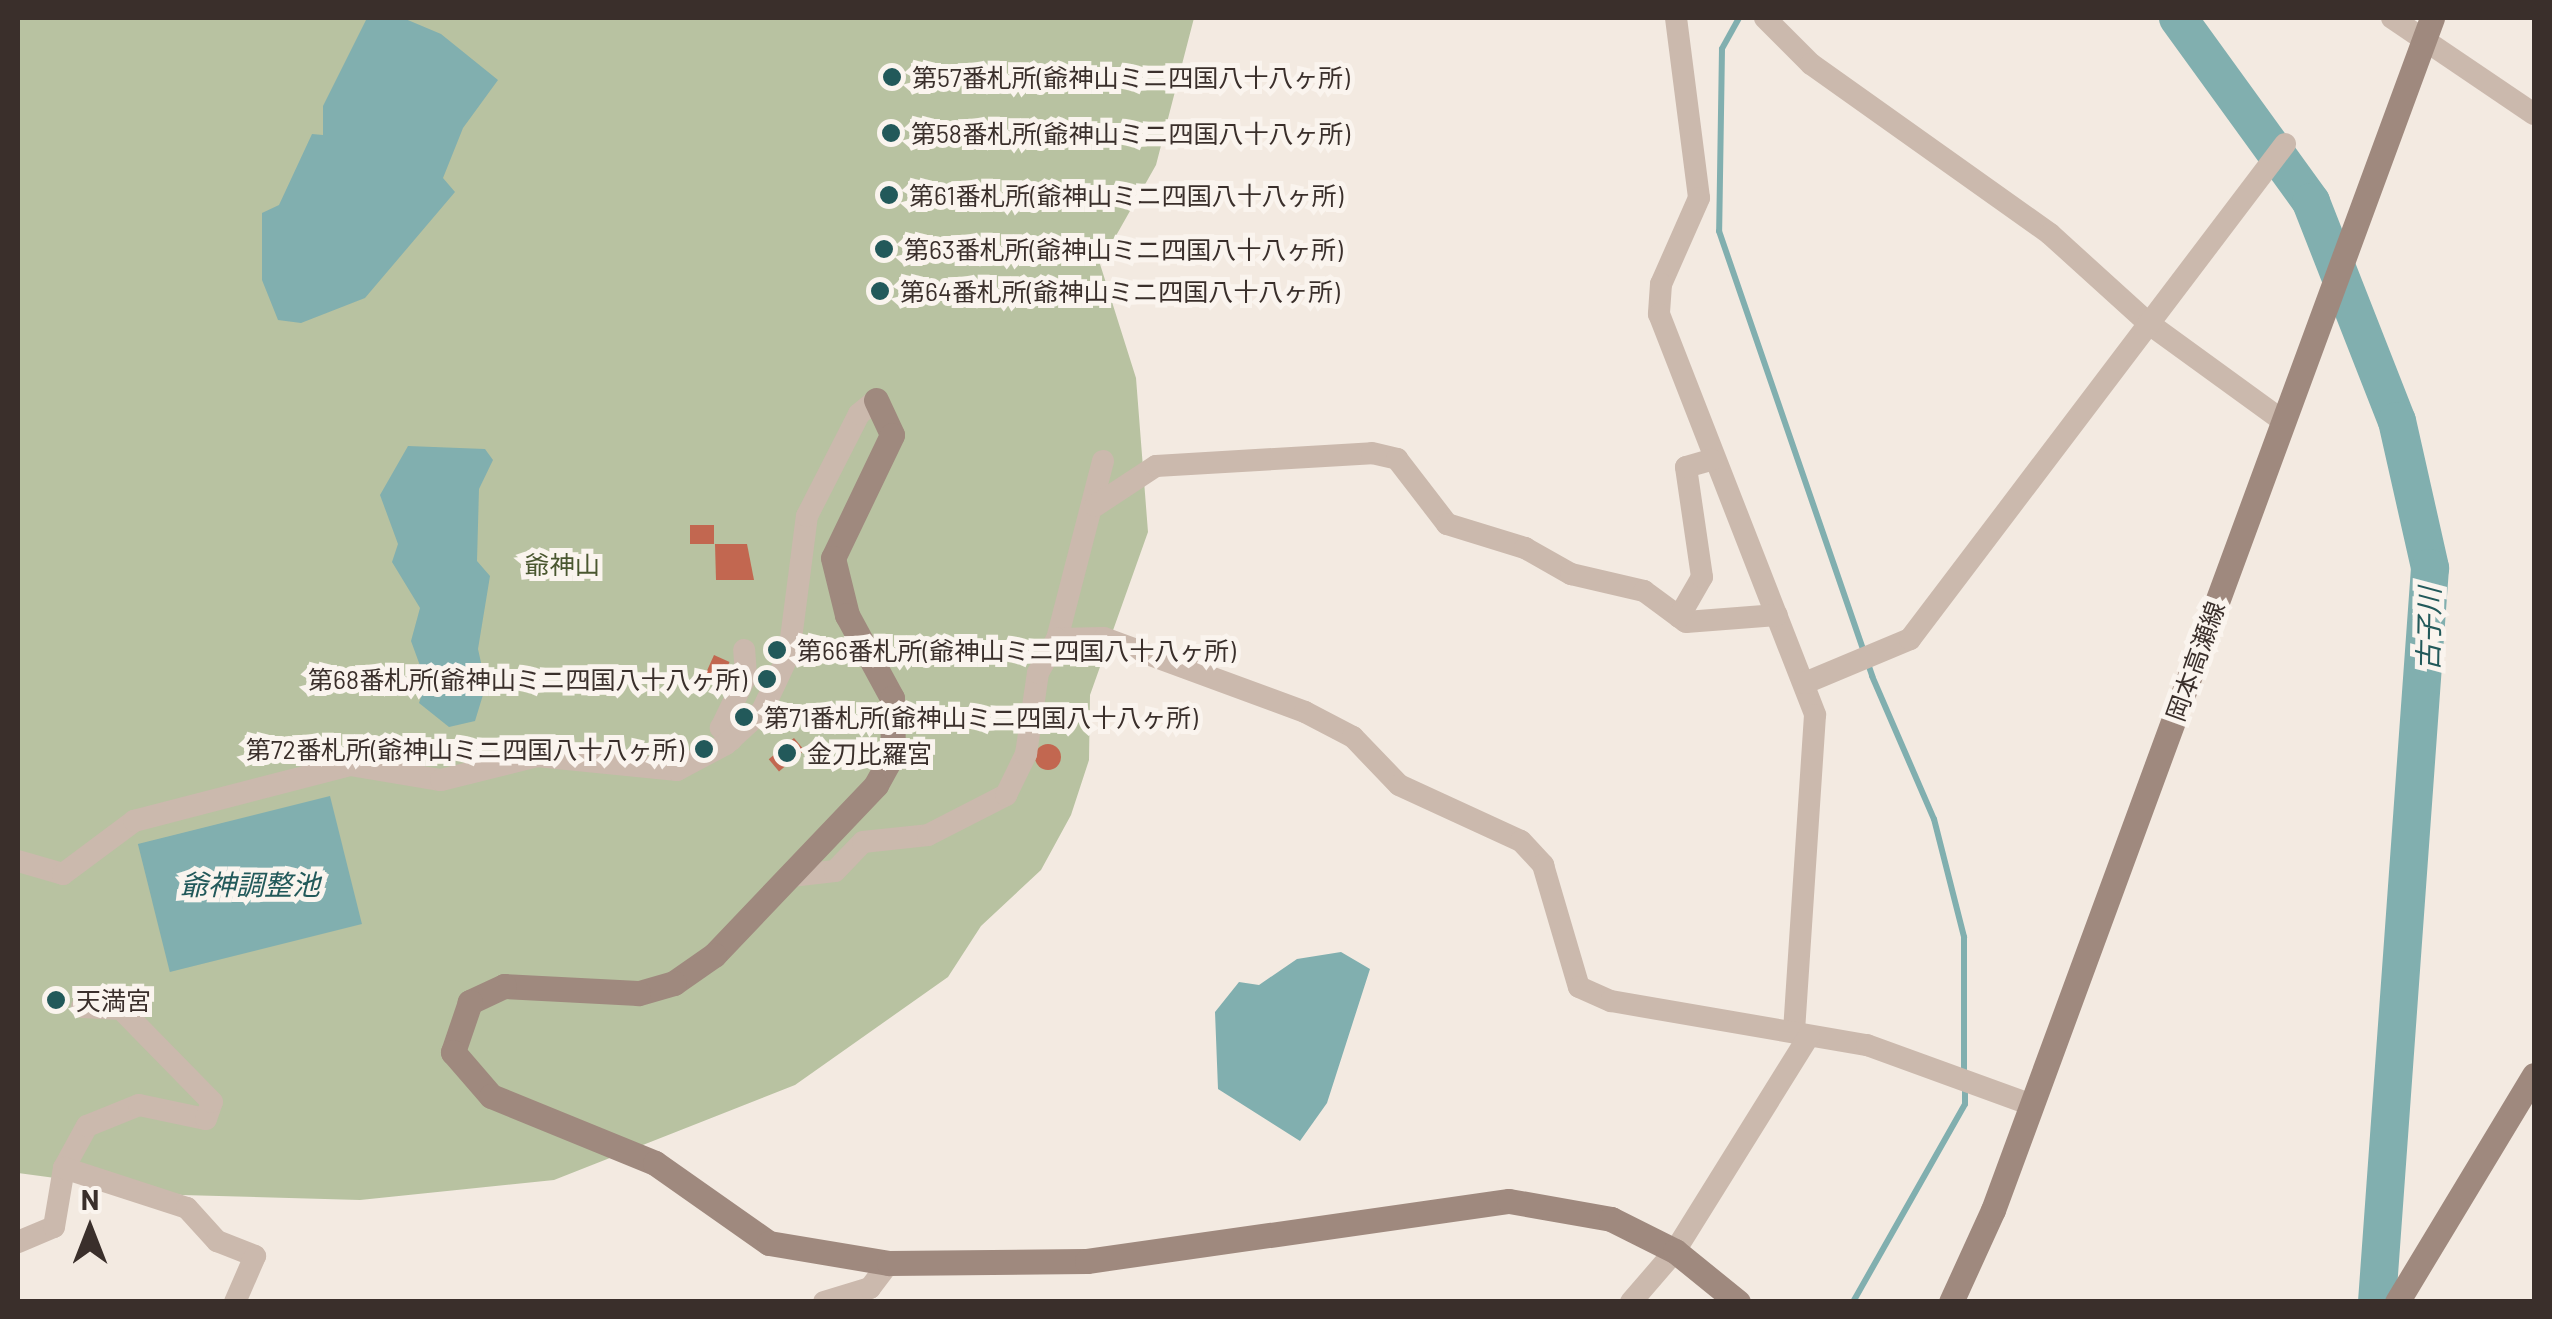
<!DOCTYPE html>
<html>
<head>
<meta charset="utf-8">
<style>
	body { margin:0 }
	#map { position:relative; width:2552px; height:1319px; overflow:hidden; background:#f3eae1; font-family:Barlow,"Noto Sans JP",sans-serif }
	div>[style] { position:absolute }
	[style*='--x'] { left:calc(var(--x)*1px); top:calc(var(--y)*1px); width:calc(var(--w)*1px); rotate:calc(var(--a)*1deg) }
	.green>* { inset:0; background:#b8c2a1 }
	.water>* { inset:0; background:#81afaf; transform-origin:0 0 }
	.stream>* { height:6px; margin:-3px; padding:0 3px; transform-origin:3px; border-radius:3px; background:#81afaf }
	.river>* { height:38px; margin:-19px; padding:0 19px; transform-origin:19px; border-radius:19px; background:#81afaf }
	.building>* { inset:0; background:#c26750; transform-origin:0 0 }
	.round { border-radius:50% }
	.street>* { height:22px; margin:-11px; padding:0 11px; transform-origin:11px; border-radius:11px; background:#cbb9ad }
	.secondary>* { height:25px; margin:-12.5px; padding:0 12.5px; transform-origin:12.5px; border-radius:12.5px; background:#9f897e }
	.dots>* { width:28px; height:28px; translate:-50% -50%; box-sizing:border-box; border:5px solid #faf4ee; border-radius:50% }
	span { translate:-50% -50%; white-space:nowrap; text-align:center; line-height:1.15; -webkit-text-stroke:10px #faf4ee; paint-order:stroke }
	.poi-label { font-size:25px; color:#3a2f2b }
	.left { translate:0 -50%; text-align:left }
	.right { translate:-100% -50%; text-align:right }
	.park-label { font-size:25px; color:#4a5730 }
	.street-label { font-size:25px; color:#3a2f2b }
	.water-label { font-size:28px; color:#22595a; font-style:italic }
	.frame { position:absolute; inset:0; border:20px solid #3a2f2b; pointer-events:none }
	.north { position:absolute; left:40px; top:1179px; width:100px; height:100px; -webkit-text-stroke:8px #faf4ee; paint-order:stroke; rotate:0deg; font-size:28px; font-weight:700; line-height:40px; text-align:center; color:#3a2f2b }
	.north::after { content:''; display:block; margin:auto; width:35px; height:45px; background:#3a2f2b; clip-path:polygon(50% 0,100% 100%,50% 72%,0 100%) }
</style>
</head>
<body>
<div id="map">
	<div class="green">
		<div style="clip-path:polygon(18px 18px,1194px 18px,1156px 165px,1100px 264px,1136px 378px,1148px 532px,1090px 695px,1089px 760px,1071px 815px,1041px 870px,981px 926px,948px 977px,795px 1085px,554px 1180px,360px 1200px,182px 1195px,18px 1173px)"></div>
	</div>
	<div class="water">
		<div style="clip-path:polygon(367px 18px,403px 18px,441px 34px,498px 80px,463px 128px,443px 178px,455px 192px,365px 298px,301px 323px,278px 320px,262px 280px,262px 213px,279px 205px,312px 134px,323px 135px,323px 106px)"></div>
		<div style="clip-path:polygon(408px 446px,485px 449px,493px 460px,479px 489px,477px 561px,490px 576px,478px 649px,486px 685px,475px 721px,449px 727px,419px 703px,426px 682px,411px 641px,420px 608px,392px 562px,398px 544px,380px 495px)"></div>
		<div style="left:330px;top:796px;width:132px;height:198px;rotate:76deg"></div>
		<div style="clip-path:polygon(1341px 952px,1370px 969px,1327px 1103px,1300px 1141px,1218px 1089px,1215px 1012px,1239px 982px,1259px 985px,1297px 959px)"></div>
	</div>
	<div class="stream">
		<div style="--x:1739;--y:18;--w:35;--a:119"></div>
		<div style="--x:1722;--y:49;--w:182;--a:90.9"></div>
		<div style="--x:1719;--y:231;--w:471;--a:71"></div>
		<div style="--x:1872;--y:676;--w:156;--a:66.6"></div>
		<div style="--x:1934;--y:819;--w:122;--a:75.7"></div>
		<div style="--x:1964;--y:937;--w:138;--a:90"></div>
		<div style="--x:1853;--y:1302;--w:227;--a:-60.5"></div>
		<div style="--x:1965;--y:1104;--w:17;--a:-90"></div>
	</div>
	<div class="river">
		<div style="--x:2178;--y:18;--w:227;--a:54.1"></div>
		<div style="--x:2311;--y:202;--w:235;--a:68.6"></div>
		<div style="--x:2397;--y:421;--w:151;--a:77.3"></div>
		<div style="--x:2430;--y:568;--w:736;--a:94.13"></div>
	</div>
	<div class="building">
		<div style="left:690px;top:525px;width:24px;height:19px"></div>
		<div style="clip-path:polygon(715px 544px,747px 544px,754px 580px,716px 580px)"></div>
		<div style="left:714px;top:655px;width:17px;height:25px;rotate:24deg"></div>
		<div style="left:794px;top:738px;width:16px;height:33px;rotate:50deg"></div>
		<div class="round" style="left:1035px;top:744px;width:26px;height:26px"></div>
		<div class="round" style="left:44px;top:988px;width:24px;height:24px"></div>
	</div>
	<div class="street">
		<div style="--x:1676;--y:18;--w:181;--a:82.7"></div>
		<div style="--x:1699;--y:198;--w:94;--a:113.8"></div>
		<div style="--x:1661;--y:284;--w:30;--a:94"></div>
		<div style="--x:1659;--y:314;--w:430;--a:68.7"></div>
		<div style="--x:1815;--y:715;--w:316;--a:93.8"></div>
		<div style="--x:1765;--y:18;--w:65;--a:45"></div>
		<div style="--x:1811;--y:64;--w:293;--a:35.4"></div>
		<div style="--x:2050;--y:234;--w:132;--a:42.2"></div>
		<div style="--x:2148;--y:323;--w:167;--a:36"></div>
		<div style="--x:2392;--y:18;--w:171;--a:34.1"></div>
		<div style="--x:1103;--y:461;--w:184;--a:104.5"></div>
		<div style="--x:1057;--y:639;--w:47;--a:-1.2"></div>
		<div style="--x:1104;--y:638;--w:214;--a:20.2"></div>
		<div style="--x:1305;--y:712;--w:54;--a:27.5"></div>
		<div style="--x:1353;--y:737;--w:66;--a:46.2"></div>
		<div style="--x:1399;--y:785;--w:134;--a:24.7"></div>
		<div style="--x:1521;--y:841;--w:33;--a:47"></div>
		<div style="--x:1543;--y:865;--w:127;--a:73.6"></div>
		<div style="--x:1579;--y:987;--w:35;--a:24"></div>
		<div style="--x:1611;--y:1001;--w:260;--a:9.8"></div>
		<div style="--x:1867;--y:1045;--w:176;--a:20"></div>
		<div style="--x:1095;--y:506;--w:73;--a:-33.3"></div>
		<div style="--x:1156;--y:466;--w:216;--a:-3.4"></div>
		<div style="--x:1372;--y:453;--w:26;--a:13"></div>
		<div style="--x:1397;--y:459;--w:82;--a:52.4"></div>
		<div style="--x:1447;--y:524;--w:82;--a:17.1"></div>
		<div style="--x:1525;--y:548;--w:53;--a:29.5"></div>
		<div style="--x:1571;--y:574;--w:75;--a:13.1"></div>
		<div style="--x:1644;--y:591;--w:52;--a:36.4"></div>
		<div style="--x:1686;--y:622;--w:91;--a:-4.4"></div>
		<div style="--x:1679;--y:617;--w:46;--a:-60.1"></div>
		<div style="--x:1702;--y:577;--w:111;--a:-98.3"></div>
		<div style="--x:1686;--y:467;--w:26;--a:-16"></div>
		<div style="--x:1805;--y:683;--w:114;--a:-22.7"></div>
		<div style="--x:1910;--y:639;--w:621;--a:-52.85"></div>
		<div style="--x:731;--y:740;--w:16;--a:-130"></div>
		<div style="--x:721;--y:728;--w:58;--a:-64.3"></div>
		<div style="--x:746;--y:676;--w:26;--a:-94"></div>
		<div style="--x:18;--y:861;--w:47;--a:16.1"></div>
		<div style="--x:63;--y:874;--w:89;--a:-36.7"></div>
		<div style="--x:134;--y:821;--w:223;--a:-14.5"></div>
		<div style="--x:350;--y:765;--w:92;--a:9.4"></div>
		<div style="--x:441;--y:780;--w:99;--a:-14"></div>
		<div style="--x:537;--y:756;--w:141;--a:5.7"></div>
		<div style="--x:677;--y:770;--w:55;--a:-28"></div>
		<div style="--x:726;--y:744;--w:49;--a:-42.5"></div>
		<div style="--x:762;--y:711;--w:63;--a:-64.7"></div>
		<div style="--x:789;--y:654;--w:139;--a:-82.6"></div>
		<div style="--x:807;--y:516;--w:114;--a:-63"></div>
		<div style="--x:859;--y:414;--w:22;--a:-39"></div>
		<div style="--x:791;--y:876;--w:44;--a:-6.5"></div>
		<div style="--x:835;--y:871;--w:40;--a:-46"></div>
		<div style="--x:863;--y:842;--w:65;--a:-6.1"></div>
		<div style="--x:928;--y:835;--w:88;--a:-27.1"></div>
		<div style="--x:1006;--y:795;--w:46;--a:-64"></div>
		<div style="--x:1026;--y:754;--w:82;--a:-81.6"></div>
		<div style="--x:1038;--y:673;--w:39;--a:-61"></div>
		<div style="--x:64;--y:1168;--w:48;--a:-61.3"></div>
		<div style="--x:87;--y:1126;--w:56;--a:-22"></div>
		<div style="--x:139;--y:1105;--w:68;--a:11.8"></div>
		<div style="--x:206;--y:1119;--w:18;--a:-71"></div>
		<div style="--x:212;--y:1102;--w:130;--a:-134.4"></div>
		<div style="--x:121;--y:1009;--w:39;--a:-177"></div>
		<div style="--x:18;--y:1242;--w:39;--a:-23"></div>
		<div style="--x:54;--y:1227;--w:60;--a:-80.4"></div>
		<div style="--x:64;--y:1168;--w:129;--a:18"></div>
		<div style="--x:187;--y:1208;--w:45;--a:47.7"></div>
		<div style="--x:217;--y:1241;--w:41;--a:21.5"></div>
		<div style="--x:255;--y:1256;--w:50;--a:113.5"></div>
		<div style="--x:824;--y:1302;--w:48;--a:-16.9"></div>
		<div style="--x:870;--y:1288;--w:31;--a:-53"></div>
		<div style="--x:1631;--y:1302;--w:67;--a:-49.2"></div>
		<div style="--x:1675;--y:1251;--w:253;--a:-58.1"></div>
	</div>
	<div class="secondary">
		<div style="--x:876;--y:400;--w:38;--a:65"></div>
		<div style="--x:892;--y:435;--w:136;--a:115.6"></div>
		<div style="--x:833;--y:558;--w:59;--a:76.2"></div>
		<div style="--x:847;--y:615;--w:94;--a:61.5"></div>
		<div style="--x:892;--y:698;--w:56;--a:89"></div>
		<div style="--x:893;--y:754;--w:35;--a:119"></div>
		<div style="--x:876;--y:785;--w:235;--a:133.6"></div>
		<div style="--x:714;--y:955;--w:49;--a:145"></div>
		<div style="--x:674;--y:983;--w:37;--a:164"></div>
		<div style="--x:638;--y:993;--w:134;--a:-177"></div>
		<div style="--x:504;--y:986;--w:38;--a:155"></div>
		<div style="--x:470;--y:1002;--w:53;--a:108.8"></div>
		<div style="--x:453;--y:1052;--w:58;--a:49.2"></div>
		<div style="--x:491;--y:1096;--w:177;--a:22.2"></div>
		<div style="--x:655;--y:1163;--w:139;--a:35.1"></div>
		<div style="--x:769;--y:1243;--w:122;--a:9.5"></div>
		<div style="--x:889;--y:1263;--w:198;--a:-0.6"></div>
		<div style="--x:1087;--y:1261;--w:426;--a:-8.1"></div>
		<div style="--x:1509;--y:1201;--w:104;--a:10"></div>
		<div style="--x:1611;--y:1219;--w:72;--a:26.6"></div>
		<div style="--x:1675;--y:1251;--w:81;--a:39"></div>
		<div style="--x:1951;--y:1302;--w:101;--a:-65.5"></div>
		<div style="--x:1993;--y:1210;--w:1270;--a:-69.78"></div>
		<div style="--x:2397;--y:1302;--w:265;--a:-58.9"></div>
	</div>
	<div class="dots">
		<div style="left:892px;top:77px;background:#22595a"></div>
		<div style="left:891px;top:133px;background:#22595a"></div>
		<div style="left:889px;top:195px;background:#22595a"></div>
		<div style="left:884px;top:249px;background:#22595a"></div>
		<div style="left:880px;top:291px;background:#22595a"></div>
		<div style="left:777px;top:650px;background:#22595a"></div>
		<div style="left:767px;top:679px;background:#22595a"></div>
		<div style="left:744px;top:717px;background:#22595a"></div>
		<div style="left:704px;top:749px;background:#22595a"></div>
		<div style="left:787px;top:753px;background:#22595a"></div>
		<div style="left:56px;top:1000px;background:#22595a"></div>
	</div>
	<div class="poi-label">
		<span class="left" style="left:912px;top:77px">第57番札所(爺神山ミニ四国八十八ヶ所)</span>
		<span class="left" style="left:911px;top:133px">第58番札所(爺神山ミニ四国八十八ヶ所)</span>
		<span class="left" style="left:909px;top:195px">第61番札所(爺神山ミニ四国八十八ヶ所)</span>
		<span class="left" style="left:904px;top:249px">第63番札所(爺神山ミニ四国八十八ヶ所)</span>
		<span class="left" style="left:900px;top:291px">第64番札所(爺神山ミニ四国八十八ヶ所)</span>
		<span class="left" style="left:797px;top:650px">第66番札所(爺神山ミニ四国八十八ヶ所)</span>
		<span class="right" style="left:747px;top:679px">第68番札所(爺神山ミニ四国八十八ヶ所)</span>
		<span class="left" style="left:764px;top:717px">第71番札所(爺神山ミニ四国八十八ヶ所)</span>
		<span class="right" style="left:684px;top:749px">第72番札所(爺神山ミニ四国八十八ヶ所)</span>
		<span class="left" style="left:807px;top:753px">金刀比羅宮</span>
		<span class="left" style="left:76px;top:1000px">天満宮</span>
	</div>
	<div class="park-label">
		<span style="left:562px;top:564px">爺神山</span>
	</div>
	<div class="street-label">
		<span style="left:2195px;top:661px;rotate:-70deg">岡本高瀬線</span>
	</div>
	<div class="water-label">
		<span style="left:2428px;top:629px;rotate:-89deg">古子川</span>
		<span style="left:250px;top:884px">爺神調整池</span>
	</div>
	<div class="frame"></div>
	<div class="north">N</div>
</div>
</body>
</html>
